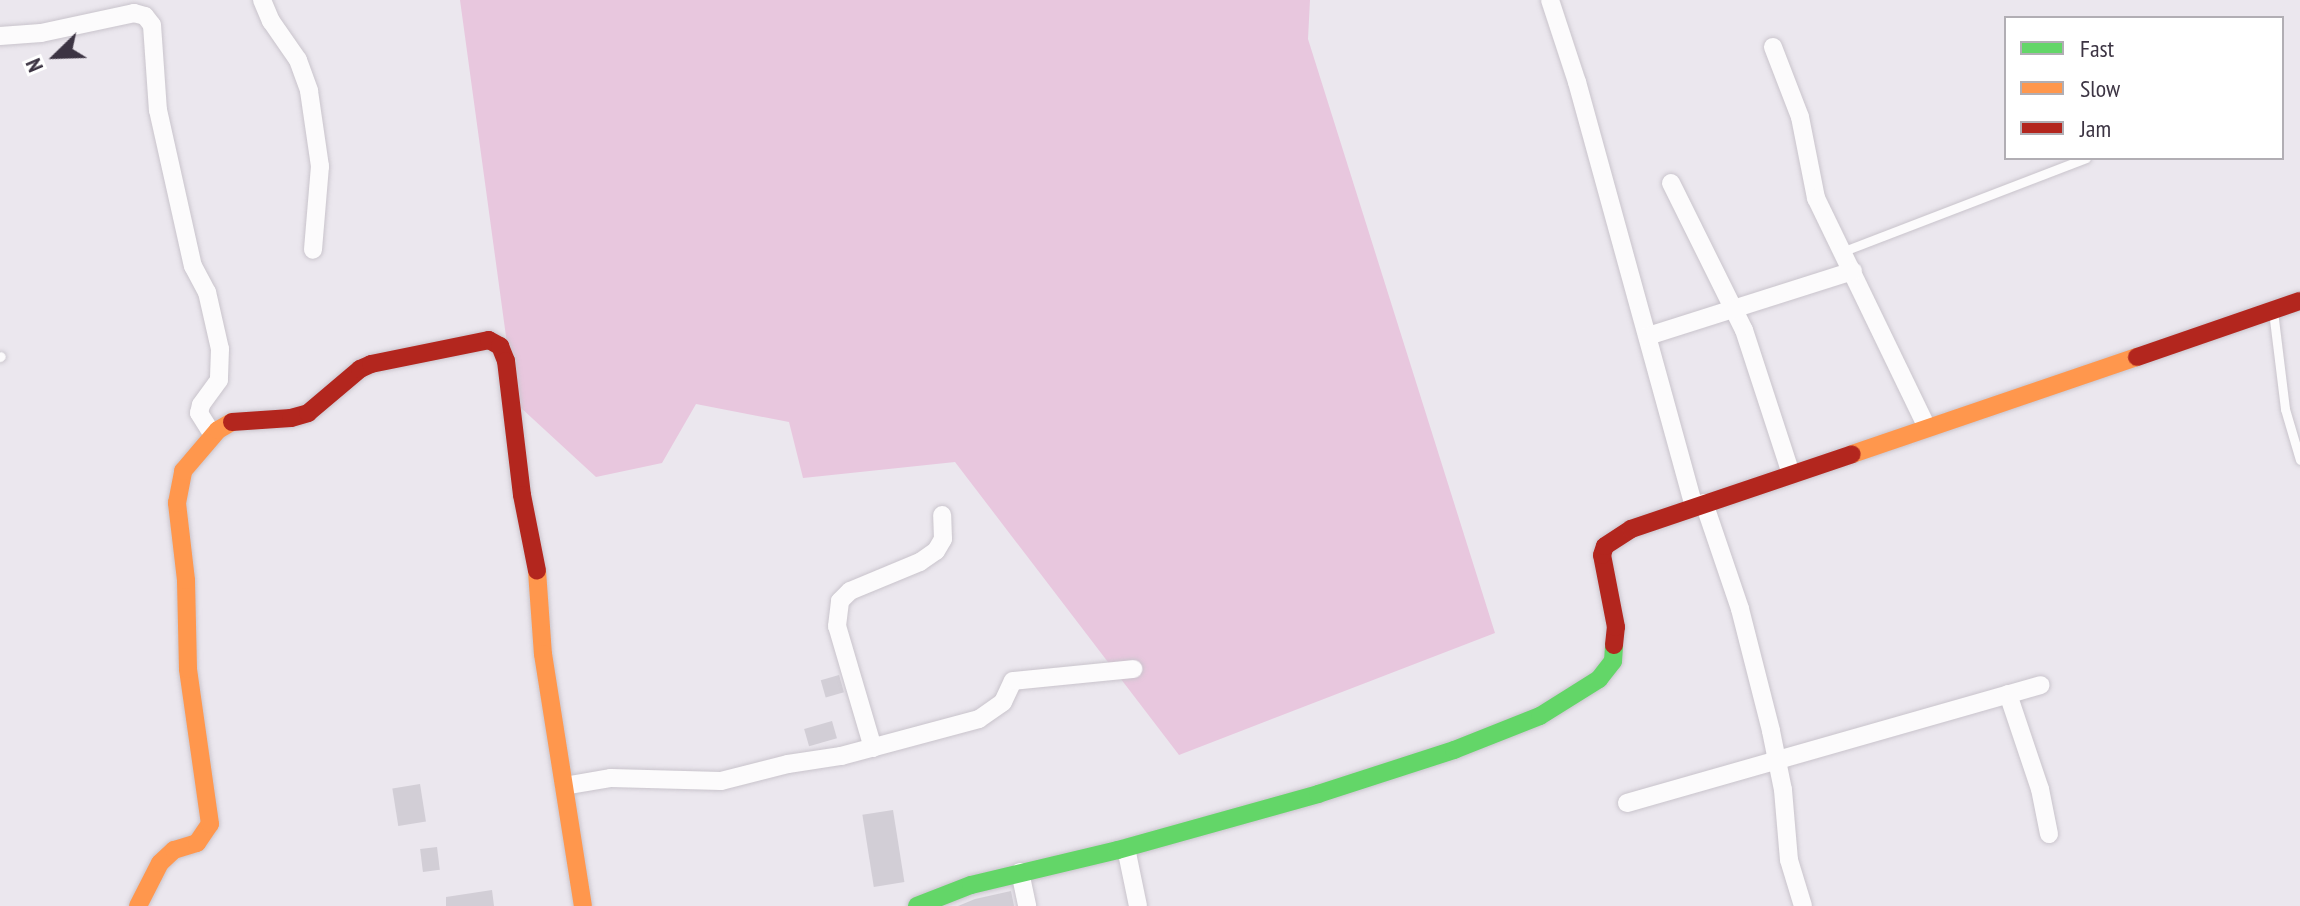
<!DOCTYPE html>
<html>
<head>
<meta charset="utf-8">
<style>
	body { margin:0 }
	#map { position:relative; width:2300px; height:906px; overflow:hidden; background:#ebe7ee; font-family:"PT Sans Narrow",sans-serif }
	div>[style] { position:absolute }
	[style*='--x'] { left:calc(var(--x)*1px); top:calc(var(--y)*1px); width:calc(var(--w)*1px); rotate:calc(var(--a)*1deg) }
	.green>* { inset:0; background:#e8c7de }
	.building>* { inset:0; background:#d2ced6; transform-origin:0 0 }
	.roads { filter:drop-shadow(0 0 2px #c9c4cc) drop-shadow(0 0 2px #c9c4cc) }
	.lane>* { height:9px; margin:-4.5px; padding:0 4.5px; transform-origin:4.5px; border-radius:4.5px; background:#fcfbfc }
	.street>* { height:18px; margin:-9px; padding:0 9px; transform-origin:9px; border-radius:9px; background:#fcfbfc }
	.fast>* { height:18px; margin:-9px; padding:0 9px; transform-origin:9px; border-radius:9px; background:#63d668 }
	.slow>* { height:18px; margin:-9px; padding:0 9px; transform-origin:9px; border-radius:9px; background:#ff974d }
	.jam>* { height:18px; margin:-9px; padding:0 9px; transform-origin:9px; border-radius:9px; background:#b3261e }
	span { translate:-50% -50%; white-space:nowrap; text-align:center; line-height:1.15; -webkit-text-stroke:7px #fff; paint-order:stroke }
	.legend { position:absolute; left:2004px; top:16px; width:280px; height:144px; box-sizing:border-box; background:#fff; border:2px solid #b1aeb4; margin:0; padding:10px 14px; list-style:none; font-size:24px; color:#3c3443 }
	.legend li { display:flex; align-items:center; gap:16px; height:40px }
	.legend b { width:40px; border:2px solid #b1aeb4 }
	.north { position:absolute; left:16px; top:16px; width:80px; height:80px; -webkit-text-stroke:6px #fff; paint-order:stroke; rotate:247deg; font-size:22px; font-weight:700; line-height:32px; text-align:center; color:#3c3443 }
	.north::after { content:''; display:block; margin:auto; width:28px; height:36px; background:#3c3443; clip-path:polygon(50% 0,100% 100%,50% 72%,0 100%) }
</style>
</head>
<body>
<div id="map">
	<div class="green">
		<div style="clip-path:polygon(460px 0,1310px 0,1308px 39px,1495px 633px,1179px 755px,955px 462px,803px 478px,789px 422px,696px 404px,662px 463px,596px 477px,520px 407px,508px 351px)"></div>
	</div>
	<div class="building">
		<div style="left:839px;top:675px;width:18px;height:19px;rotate:74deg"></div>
		<div style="left:832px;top:721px;width:18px;height:29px;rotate:74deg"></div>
		<div style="left:420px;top:784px;width:38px;height:28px;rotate:81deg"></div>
		<div style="left:893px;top:810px;width:73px;height:31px;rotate:81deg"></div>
		<div style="left:437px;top:847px;width:23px;height:17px;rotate:83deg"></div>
		<div style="clip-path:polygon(492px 890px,494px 906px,446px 906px,446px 897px)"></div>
		<div style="clip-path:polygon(1011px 891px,1014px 906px,958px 906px,975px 899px)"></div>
	</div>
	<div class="roads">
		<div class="lane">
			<div style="--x:1844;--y:251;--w:259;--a:-21"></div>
			<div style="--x:2273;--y:311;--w:99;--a:83"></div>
			<div style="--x:2285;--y:409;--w:53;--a:73.6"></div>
			<div style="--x:0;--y:357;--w:1;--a:-45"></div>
		</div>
		<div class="street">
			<div style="--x:262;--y:0;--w:23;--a:67"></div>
			<div style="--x:271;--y:21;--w:47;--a:55.3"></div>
			<div style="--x:298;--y:60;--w:33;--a:70"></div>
			<div style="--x:309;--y:91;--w:76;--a:81.7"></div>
			<div style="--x:320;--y:166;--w:84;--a:94.8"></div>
			<div style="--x:1550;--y:0;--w:86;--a:71.8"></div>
			<div style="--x:1577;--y:82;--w:441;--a:74.6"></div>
			<div style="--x:0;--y:36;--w:41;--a:-4.2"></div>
			<div style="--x:41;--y:33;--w:95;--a:-12.1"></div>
			<div style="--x:134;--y:13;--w:11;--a:15"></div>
			<div style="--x:145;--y:16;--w:11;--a:52"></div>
			<div style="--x:152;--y:25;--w:85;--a:86"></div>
			<div style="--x:158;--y:110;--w:160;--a:77.4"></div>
			<div style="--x:193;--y:266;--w:30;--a:62"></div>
			<div style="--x:207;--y:292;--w:58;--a:77.2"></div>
			<div style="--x:220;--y:349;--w:31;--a:92"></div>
			<div style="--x:219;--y:380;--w:31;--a:126"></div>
			<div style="--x:201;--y:405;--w:8;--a:104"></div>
			<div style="--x:199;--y:413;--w:26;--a:58"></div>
			<div style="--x:1773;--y:47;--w:75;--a:68.9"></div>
			<div style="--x:1800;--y:117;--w:83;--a:78.8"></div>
			<div style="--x:1816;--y:198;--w:255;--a:64.2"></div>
			<div style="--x:1671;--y:183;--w:164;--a:63.6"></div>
			<div style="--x:1744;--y:330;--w:151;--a:71.9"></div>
			<div style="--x:1648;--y:336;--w:215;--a:-17.6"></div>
			<div style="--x:1704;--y:503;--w:112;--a:71.2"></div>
			<div style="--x:1740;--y:609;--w:126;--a:75.7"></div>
			<div style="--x:1771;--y:731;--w:60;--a:78.5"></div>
			<div style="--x:1783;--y:790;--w:70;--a:85.1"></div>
			<div style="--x:1789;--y:860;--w:48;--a:73.1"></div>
			<div style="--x:2008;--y:694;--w:100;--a:71.4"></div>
			<div style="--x:2040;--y:789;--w:46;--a:78.7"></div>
			<div style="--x:873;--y:748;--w:127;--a:-106.4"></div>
			<div style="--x:837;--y:626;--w:25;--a:-83"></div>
			<div style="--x:840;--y:601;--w:14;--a:-45"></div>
			<div style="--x:850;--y:591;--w:76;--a:-22.5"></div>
			<div style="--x:920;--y:562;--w:19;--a:-35"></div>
			<div style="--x:936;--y:551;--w:14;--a:-60"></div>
			<div style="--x:943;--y:539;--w:24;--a:-92"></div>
			<div style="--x:564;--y:786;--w:48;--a:-9.7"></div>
			<div style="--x:611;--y:778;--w:110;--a:1.6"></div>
			<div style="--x:721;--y:781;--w:69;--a:-14.2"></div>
			<div style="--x:788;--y:764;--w:54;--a:-8.6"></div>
			<div style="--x:841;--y:756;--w:143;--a:-15"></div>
			<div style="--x:979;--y:719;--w:29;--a:-35"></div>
			<div style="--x:1003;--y:702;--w:23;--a:-65"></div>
			<div style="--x:1013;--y:681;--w:121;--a:-5.7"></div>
			<div style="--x:1627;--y:803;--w:430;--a:-15.9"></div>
			<div style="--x:1126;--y:848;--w:59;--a:78.3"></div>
			<div style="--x:1020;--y:872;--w:35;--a:78"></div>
		</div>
		<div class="fast">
			<div style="--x:917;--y:906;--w:58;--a:-21.3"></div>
			<div style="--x:971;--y:885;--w:151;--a:-13.4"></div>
			<div style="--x:1118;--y:850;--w:208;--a:-15.6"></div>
			<div style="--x:1318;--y:794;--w:143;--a:-17.9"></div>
			<div style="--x:1454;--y:750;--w:92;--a:-21.6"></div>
			<div style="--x:1540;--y:716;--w:70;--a:-32.1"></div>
			<div style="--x:1599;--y:679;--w:23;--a:-52"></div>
			<div style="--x:1613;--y:661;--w:16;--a:-86"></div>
		</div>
		<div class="slow">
			<div style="--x:1852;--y:454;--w:301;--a:-18.8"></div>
			<div style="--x:537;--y:571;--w:83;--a:85.9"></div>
			<div style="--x:543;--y:654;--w:255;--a:81"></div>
			<div style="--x:138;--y:906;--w:48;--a:-62.9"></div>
			<div style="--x:160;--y:863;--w:19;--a:-43"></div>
			<div style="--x:174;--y:850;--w:24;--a:-17"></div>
			<div style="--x:197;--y:843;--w:23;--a:-56"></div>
			<div style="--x:210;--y:824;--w:157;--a:-98.1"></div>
			<div style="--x:188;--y:669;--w:89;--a:-91.3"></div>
			<div style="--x:186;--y:580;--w:78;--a:-96.7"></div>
			<div style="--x:177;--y:503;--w:33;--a:-79"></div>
			<div style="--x:183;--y:471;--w:54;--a:-49.5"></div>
			<div style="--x:218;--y:430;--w:16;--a:-30"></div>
		</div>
		<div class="jam">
			<div style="--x:2137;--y:357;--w:172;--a:-19"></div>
			<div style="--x:232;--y:422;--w:59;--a:-3.9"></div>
			<div style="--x:291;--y:418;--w:18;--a:-16"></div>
			<div style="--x:308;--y:413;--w:68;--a:-40.2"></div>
			<div style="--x:360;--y:369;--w:12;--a:-24"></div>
			<div style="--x:371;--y:364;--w:120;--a:-11.5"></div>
			<div style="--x:489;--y:340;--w:13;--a:29"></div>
			<div style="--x:500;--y:346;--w:16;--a:68"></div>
			<div style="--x:506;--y:361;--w:135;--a:83.2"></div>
			<div style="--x:522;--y:495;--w:77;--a:78.8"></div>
			<div style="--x:1614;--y:645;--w:18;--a:-84"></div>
			<div style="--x:1616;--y:627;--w:73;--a:-101"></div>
			<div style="--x:1602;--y:555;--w:9;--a:-72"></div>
			<div style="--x:1605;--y:546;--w:31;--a:-33"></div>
			<div style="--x:1631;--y:529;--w:233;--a:-18.7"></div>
		</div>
	</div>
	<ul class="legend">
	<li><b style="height:10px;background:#63d668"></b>Fast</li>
	<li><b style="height:10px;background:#ff974d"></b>Slow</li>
	<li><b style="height:10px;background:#b3261e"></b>Jam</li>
	</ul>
	<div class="north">N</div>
</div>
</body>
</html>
